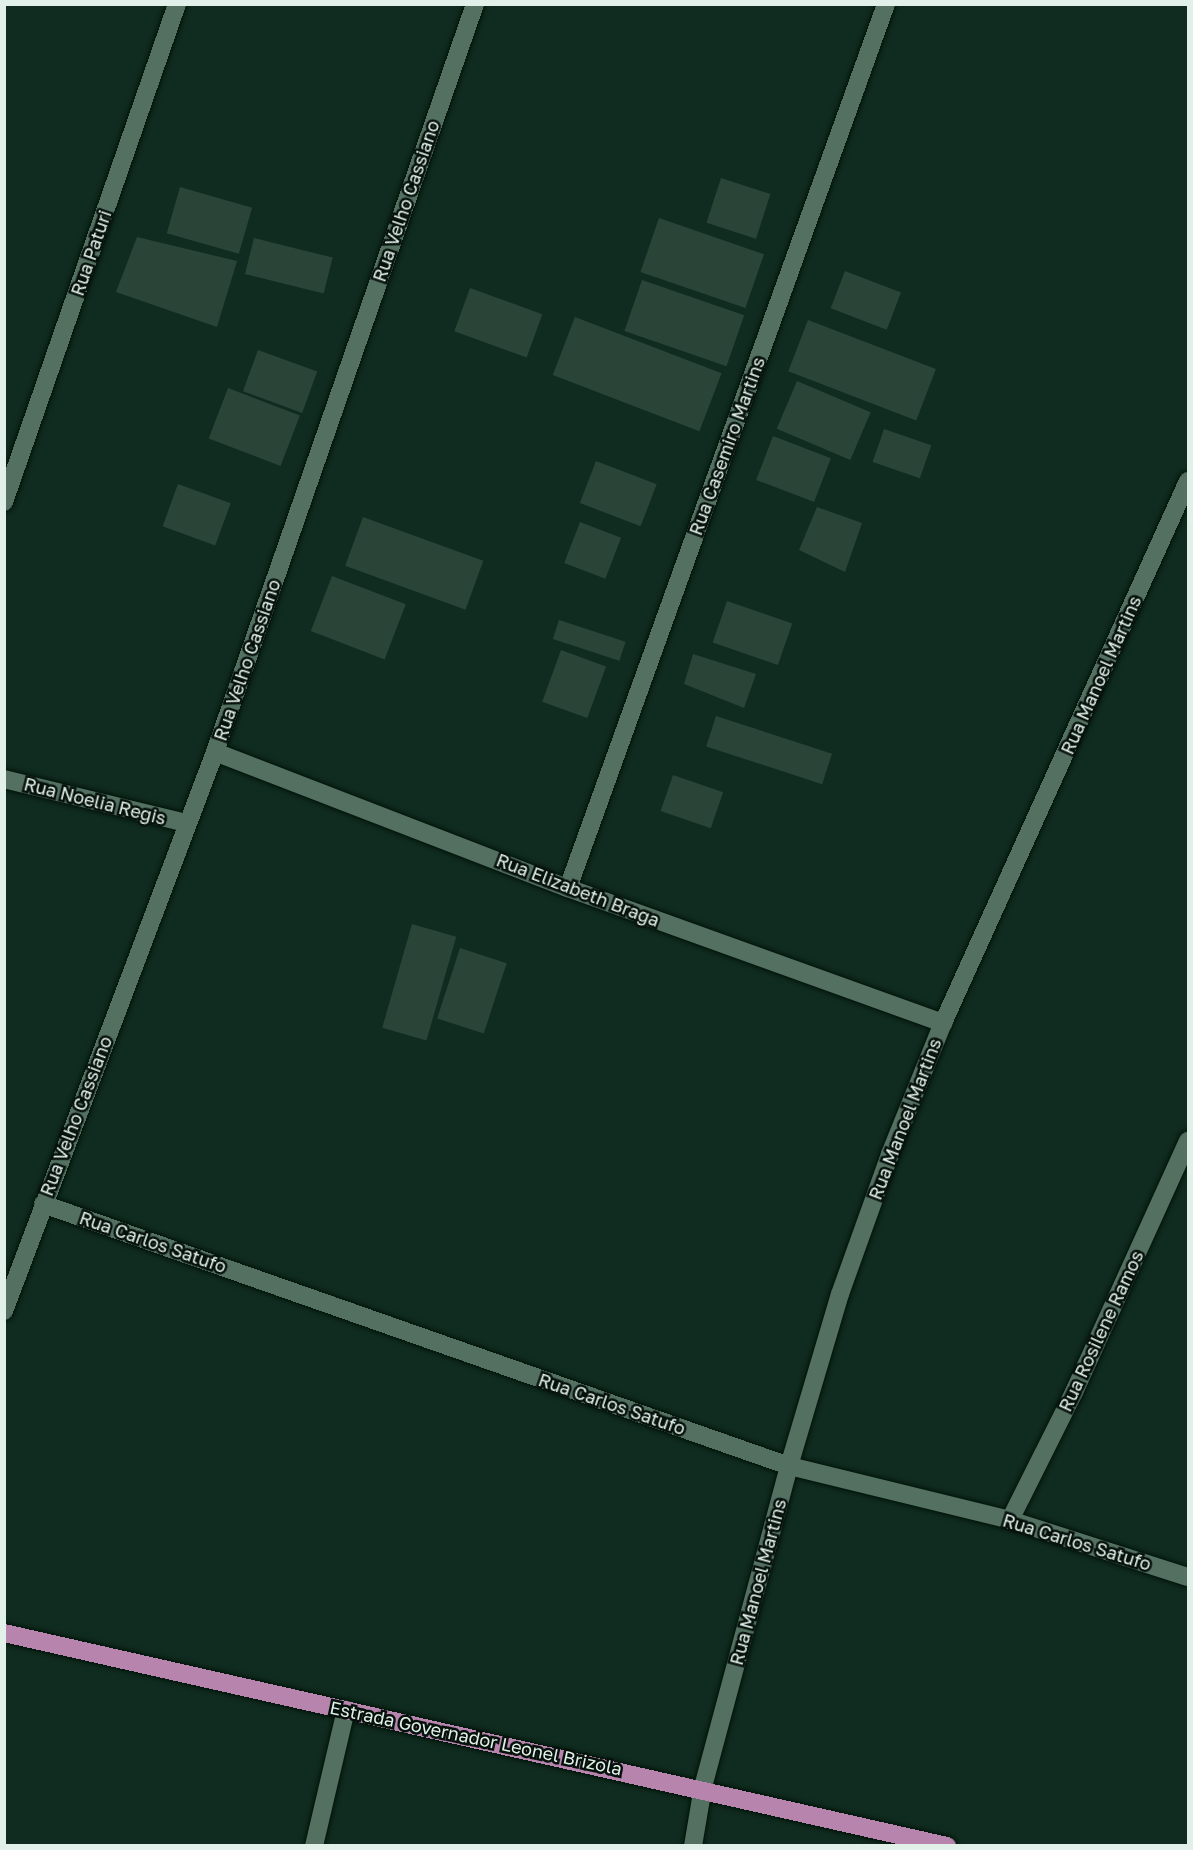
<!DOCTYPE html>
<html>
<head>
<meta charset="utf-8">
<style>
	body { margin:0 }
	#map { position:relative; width:1193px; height:1850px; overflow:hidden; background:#102b1f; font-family:"Golos Text",sans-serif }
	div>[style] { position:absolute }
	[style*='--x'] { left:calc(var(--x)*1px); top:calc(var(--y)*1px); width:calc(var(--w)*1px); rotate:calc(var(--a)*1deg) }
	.building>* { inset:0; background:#2a4538; transform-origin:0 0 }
	.roads { filter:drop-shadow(0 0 2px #001309) drop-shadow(0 0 2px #001309) }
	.minor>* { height:18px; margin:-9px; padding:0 9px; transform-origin:9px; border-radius:9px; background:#537061 }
	.major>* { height:18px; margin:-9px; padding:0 9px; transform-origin:9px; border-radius:9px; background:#b784ae }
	span { translate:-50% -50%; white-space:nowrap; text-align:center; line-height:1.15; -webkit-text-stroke:5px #06110c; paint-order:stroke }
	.street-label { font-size:18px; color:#e1f0e8 }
	.frame { position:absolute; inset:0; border:6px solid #e1f0e8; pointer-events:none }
</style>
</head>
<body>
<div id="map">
	<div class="building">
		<div style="left:721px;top:178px;width:52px;height:47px;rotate:18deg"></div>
		<div style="left:180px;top:187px;width:75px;height:48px;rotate:16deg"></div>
		<div style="left:659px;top:218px;width:111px;height:57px;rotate:19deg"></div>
		<div style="clip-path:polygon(137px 237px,237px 261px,217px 327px,116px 292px)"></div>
		<div style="left:254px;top:238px;width:81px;height:37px;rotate:14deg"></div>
		<div style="left:845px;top:271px;width:60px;height:40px;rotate:21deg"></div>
		<div style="left:642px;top:280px;width:108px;height:54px;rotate:19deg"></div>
		<div style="left:470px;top:288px;width:77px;height:46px;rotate:20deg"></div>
		<div style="left:575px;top:317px;width:157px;height:62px;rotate:21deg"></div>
		<div style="left:808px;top:320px;width:137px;height:55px;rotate:21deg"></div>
		<div style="left:258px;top:350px;width:63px;height:44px;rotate:20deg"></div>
		<div style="left:797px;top:381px;width:80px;height:52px;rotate:23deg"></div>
		<div style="left:228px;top:388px;width:77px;height:54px;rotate:21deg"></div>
		<div style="left:884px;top:429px;width:50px;height:35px;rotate:19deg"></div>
		<div style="left:773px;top:436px;width:62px;height:47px;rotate:21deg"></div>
		<div style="left:596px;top:461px;width:65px;height:45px;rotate:21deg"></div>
		<div style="left:178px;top:484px;width:56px;height:45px;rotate:20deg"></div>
		<div style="clip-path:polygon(817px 507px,862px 523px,845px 572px,799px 550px)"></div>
		<div style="left:363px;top:517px;width:128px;height:52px;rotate:20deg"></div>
		<div style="left:580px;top:522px;width:44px;height:44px;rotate:21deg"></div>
		<div style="left:332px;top:576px;width:79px;height:59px;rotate:21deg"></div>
		<div style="left:727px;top:601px;width:69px;height:44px;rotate:19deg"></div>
		<div style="left:559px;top:620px;width:70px;height:20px;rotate:18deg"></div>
		<div style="left:561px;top:650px;width:48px;height:55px;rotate:20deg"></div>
		<div style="clip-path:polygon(693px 654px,756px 674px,744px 708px,684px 684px)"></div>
		<div style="left:716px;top:716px;width:122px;height:32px;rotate:18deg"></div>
		<div style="left:673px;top:775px;width:53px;height:38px;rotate:19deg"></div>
		<div style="left:412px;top:924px;width:46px;height:108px;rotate:16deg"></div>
		<div style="left:460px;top:948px;width:49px;height:74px;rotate:18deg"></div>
	</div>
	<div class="roads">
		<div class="minor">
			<div style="--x:4;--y:502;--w:527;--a:-70.84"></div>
			<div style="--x:215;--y:752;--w:378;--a:21.1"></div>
			<div style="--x:568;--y:888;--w:399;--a:19.8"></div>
			<div style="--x:4;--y:779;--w:187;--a:13.6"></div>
			<div style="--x:568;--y:888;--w:939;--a:-70.21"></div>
			<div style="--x:43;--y:1204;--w:791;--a:19.35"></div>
			<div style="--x:789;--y:1466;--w:228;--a:13.7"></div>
			<div style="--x:1010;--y:1520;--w:187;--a:17.8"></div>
			<div style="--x:4;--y:1311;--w:597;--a:-69.32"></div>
			<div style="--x:215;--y:752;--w:792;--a:-70.83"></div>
			<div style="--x:1010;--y:1520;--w:143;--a:-63.4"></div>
			<div style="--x:1074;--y:1392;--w:276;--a:-65.6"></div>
			<div style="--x:314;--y:1846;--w:140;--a:-76.8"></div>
			<div style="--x:693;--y:1846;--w:60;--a:-80.4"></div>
			<div style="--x:703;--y:1787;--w:332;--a:-75"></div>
			<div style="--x:789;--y:1466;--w:179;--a:-73.5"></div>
			<div style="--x:840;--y:1294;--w:149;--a:-70.3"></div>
			<div style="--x:890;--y:1154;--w:141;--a:-68"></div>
			<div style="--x:943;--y:1023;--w:595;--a:-65.68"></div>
		</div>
		<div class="major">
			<div style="--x:4;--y:1633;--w:967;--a:12.73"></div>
		</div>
	</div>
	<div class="street-label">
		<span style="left:406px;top:201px;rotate:-71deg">Rua Velho Cassiano</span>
		<span style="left:91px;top:253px;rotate:-71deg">Rua Paturi</span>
		<span style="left:727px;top:446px;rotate:-70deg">Rua Casemiro Martins</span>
		<span style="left:247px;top:660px;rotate:-71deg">Rua Velho Cassiano</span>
		<span style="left:1101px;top:675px;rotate:-66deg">Rua Manoel Martins</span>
		<span style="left:95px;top:801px;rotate:14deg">Rua Noelia Regis</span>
		<span style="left:578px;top:890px;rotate:21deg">Rua Elizabeth Braga</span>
		<span style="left:76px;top:1116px;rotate:-69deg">Rua Velho Cassiano</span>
		<span style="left:905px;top:1119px;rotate:-69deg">Rua Manoel Martins</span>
		<span style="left:153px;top:1242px;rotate:19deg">Rua Carlos Satufo</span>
		<span style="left:1101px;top:1331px;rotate:-65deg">Rua Rosilene Ramos</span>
		<span style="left:612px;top:1404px;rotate:19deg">Rua Carlos Satufo</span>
		<span style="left:1077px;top:1542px;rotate:17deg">Rua Carlos Satufo</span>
		<span style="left:758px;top:1582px;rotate:-75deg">Rua Manoel Martins</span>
		<span style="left:476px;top:1738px;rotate:12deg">Estrada Governador Leonel Brizola</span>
	</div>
	<div class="frame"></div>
</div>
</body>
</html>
